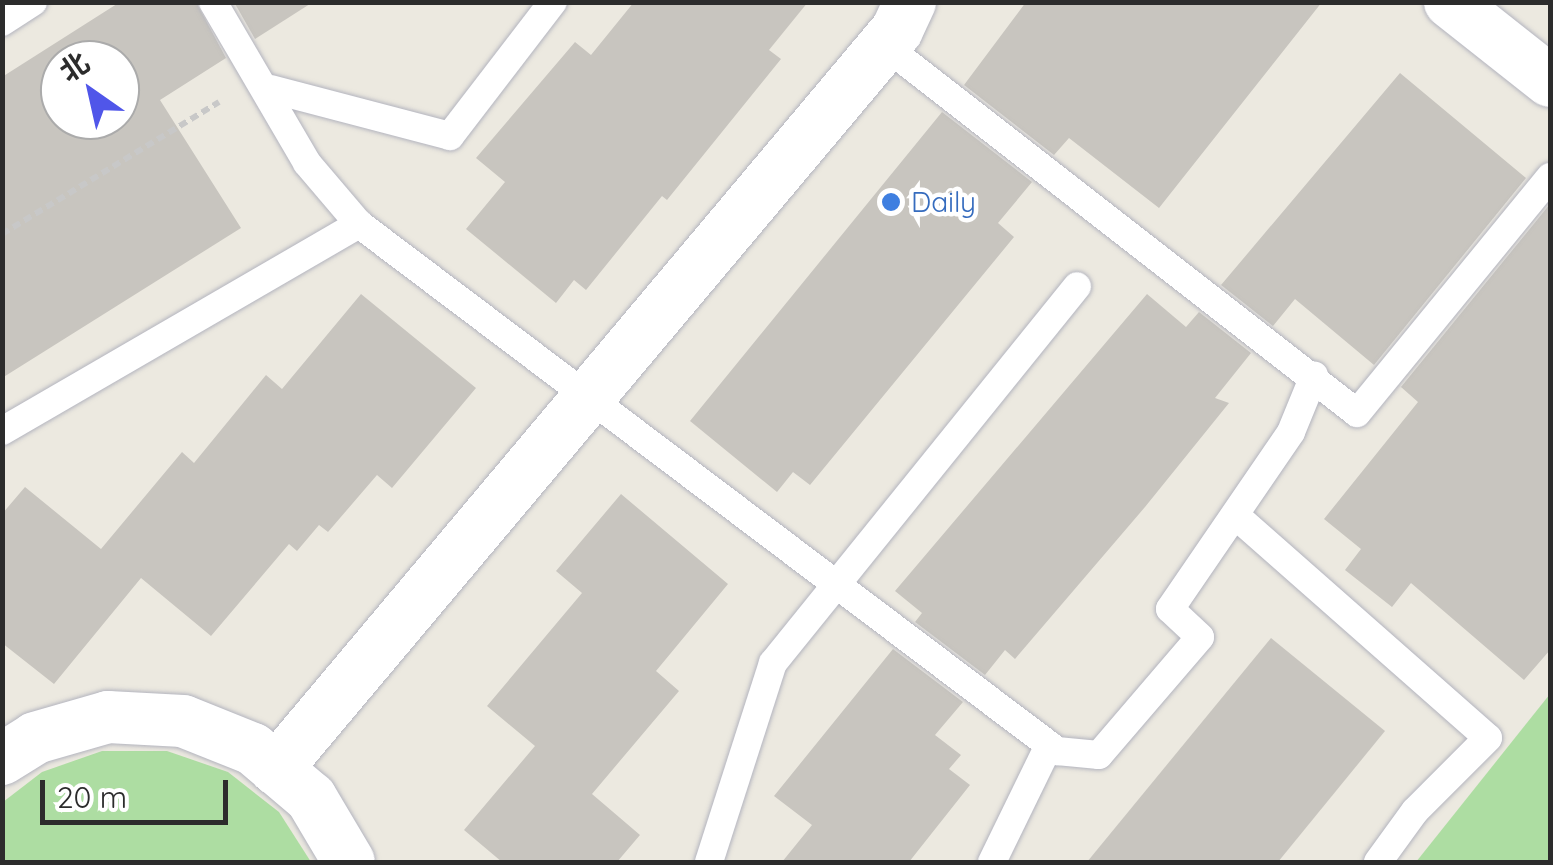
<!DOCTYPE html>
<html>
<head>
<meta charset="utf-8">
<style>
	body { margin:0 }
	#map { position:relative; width:1553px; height:865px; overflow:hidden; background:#ece9e0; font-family:Quicksand,"Noto Sans SC",sans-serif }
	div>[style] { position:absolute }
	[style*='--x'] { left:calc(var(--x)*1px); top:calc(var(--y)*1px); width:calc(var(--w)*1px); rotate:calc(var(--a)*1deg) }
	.green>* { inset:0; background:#addda2 }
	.building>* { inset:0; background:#c8c5bf }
	.path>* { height:6px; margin-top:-3px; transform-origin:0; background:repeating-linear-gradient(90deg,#c8c8c8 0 8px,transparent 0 13px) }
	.roads { filter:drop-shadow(0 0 2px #b3b4be) drop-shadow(0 0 2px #b3b4be) }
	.lane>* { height:28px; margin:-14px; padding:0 14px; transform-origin:14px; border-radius:14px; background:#fff }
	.street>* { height:52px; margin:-26px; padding:0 26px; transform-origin:26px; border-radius:26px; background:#fff }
	.dots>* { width:28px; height:28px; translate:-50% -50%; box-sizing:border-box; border:5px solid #fff; border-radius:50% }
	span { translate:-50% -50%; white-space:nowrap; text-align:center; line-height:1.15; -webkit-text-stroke:9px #fff; paint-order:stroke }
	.shop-label { font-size:28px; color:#366cbe }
	.left { translate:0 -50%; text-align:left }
	.frame { position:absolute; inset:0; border:5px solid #2c2c2c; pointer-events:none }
	.north { position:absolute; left:40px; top:40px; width:100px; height:100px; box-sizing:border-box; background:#fff; border:2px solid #ababab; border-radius:50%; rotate:326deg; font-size:28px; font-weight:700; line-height:40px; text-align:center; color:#2c2c2c }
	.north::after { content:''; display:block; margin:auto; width:35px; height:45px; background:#5056e9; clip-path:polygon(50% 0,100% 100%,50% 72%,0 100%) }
	.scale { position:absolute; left:40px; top:780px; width:188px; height:45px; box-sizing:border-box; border:5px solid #2c2c2c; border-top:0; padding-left:12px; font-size:30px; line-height:35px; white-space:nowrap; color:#2c2c2c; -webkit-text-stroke:8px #fff; paint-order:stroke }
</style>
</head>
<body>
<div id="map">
	<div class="green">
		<div style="clip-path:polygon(1550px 694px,1550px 862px,1416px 862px)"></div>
		<div style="clip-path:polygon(102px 751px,167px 751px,228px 772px,279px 812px,311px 862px,3px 862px,3px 802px,42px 772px)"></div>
	</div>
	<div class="building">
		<div style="clip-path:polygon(evenodd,120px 2px,196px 2px,226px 58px,160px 100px,241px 228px,2px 378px,2px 77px,120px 2px,60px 60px,120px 60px,120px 120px,60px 120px,60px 60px)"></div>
		<div style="clip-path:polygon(234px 2px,313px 2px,255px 39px)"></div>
		<div style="clip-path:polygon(634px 2px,808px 2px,769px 50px,781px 59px,667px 200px,662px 196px,586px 290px,574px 280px,556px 303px,466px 229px,505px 182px,476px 158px,575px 42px,591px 55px)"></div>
		<div style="clip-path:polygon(1026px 2px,1322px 2px,1159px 208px,1069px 138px,1054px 155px,964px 85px)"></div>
		<div style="clip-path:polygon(1400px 73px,1526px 178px,1374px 365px,1295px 299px,1273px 326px,1221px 285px)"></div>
		<div style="clip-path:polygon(942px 112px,1032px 182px,998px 223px,1014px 237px,810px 485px,793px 472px,777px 492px,690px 421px)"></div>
		<div style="clip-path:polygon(1550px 204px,1550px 650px,1524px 680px,1411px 583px,1392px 607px,1345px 570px,1361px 549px,1324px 519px,1418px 402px,1401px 387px)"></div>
		<div style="clip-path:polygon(361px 294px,476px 388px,392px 488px,377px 475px,328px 532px,319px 525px,297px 551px,289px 544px,211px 636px,141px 578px,54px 684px,2px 643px,2px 514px,25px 487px,101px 549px,182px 452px,194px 463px,266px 375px,282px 389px)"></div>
		<div style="clip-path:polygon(1147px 294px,1186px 327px,1199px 312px,1251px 353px,1215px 398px,1229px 403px,1145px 507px,1015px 659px,1005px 650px,985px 675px,915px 622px,922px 613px,895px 591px)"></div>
		<div style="clip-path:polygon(621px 494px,728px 584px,656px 671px,679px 691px,592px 794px,640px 835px,617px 862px,502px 862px,464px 830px,535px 746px,487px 706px,582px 593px,556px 571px)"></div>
		<div style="clip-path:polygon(1271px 638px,1385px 731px,1278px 862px,1087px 862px)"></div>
		<div style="clip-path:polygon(893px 649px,963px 702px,935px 735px,961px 755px,949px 769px,970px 785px,909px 862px,782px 862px,812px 825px,774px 796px)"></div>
	</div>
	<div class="path">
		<div style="--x:2;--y:234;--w:254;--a:-31.3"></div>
	</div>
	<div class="roads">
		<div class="lane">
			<div style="--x:213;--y:2;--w:186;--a:59.7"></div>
			<div style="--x:307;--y:163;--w:80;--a:49.6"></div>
			<div style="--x:359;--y:224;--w:875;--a:37.05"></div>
			<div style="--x:1057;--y:751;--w:42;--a:5.4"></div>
			<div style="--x:1099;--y:755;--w:155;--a:-49.4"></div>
			<div style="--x:1200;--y:637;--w:41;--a:-137"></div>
			<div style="--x:1170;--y:609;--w:214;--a:-55.6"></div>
			<div style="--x:1291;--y:432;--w:61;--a:-67.7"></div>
			<div style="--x:2;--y:22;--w:37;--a:-33"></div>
			<div style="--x:884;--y:45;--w:599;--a:37.88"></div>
			<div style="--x:1357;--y:413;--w:305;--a:-50.7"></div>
			<div style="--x:271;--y:89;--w:185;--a:14.7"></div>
			<div style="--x:450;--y:136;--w:169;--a:-52.5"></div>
			<div style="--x:2;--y:431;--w:413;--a:-30.1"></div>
			<div style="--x:1235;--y:515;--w:337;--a:41.4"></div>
			<div style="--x:1488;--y:738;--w:103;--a:135"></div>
			<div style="--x:1415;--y:811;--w:63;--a:126"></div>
			<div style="--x:709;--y:862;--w:209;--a:-72.2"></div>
			<div style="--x:773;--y:663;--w:484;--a:-51.1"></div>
			<div style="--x:992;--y:862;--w:130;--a:-64"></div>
		</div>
		<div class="street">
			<div style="--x:1450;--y:2;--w:127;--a:38.3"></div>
			<div style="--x:2;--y:759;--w:39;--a:-32"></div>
			<div style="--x:35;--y:738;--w:76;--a:-16"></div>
			<div style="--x:108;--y:717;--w:75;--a:3.1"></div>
			<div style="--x:183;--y:721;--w:75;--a:21.8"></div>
			<div style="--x:253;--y:749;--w:76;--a:40.2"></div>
			<div style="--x:311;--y:798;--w:74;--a:59.3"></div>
			<div style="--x:276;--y:769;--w:965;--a:-49.96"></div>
			<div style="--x:897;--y:30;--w:31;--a:-65"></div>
		</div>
	</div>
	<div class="dots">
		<div style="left:891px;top:202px;background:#3f7fe0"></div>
	</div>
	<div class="shop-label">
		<span class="left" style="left:911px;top:202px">Daily</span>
	</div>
	<div class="frame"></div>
	<div class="north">北</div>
	<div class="scale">20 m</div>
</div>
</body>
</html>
